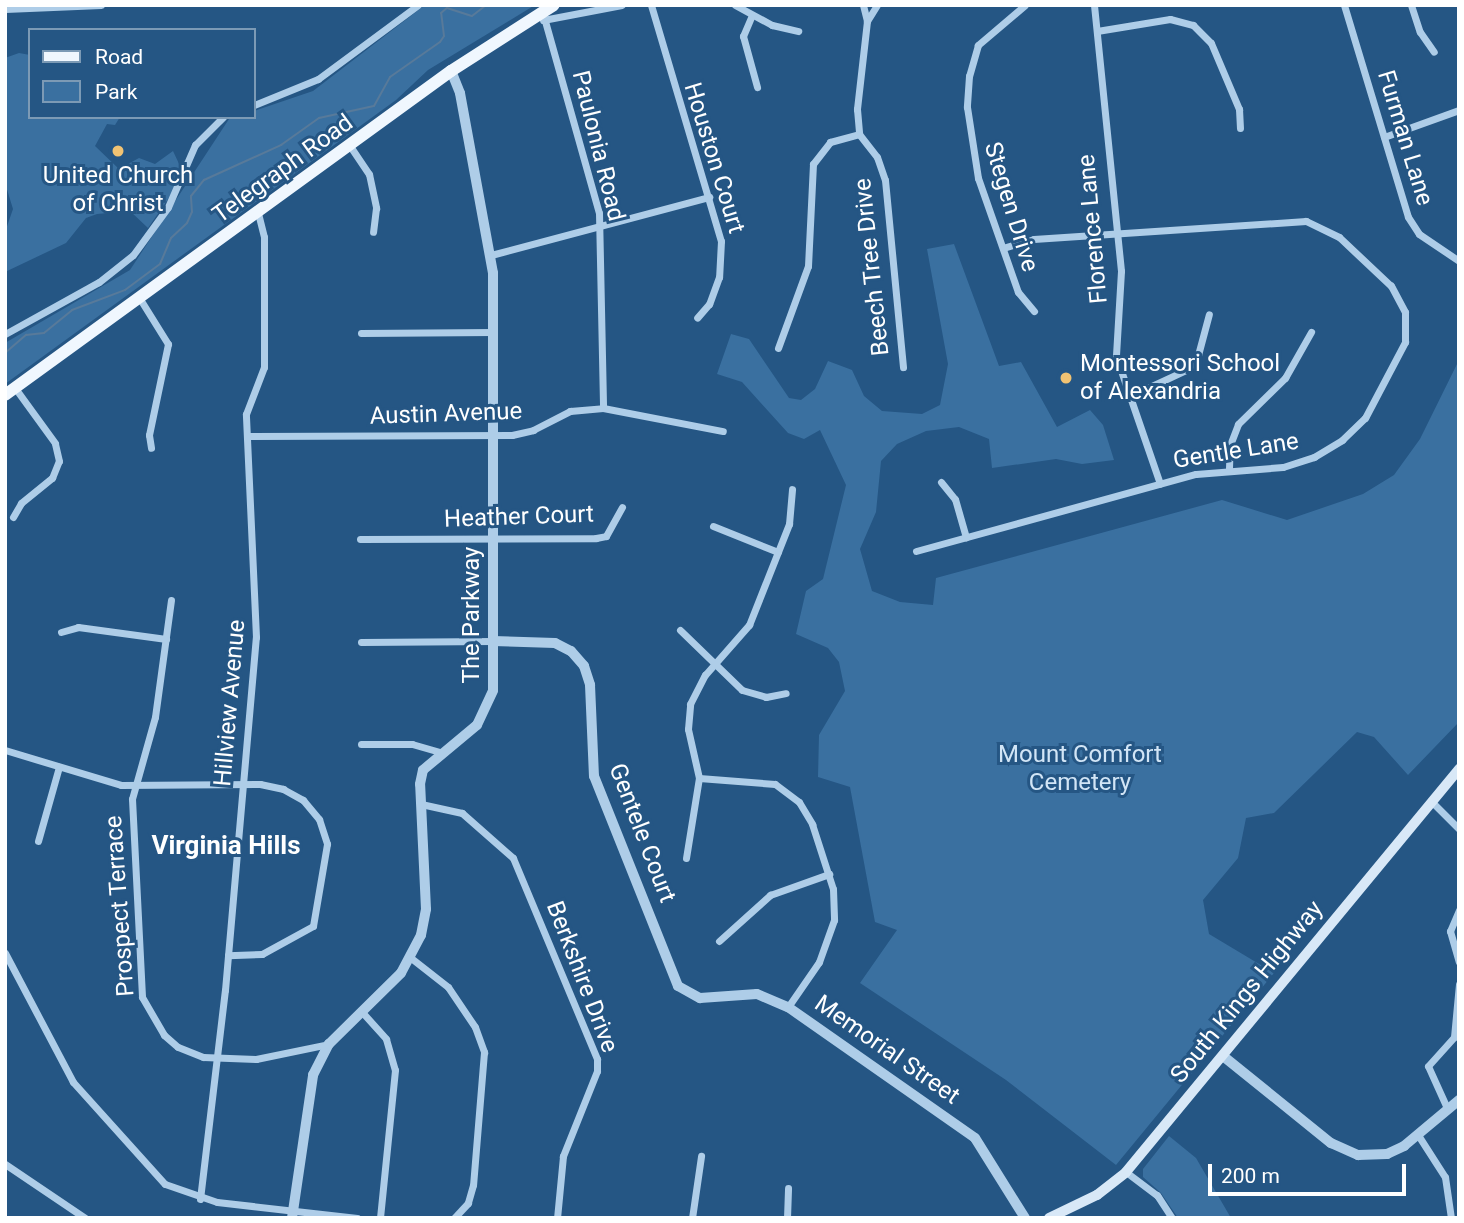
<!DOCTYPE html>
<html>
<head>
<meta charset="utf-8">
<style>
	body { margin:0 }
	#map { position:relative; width:1464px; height:1223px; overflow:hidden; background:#255684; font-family:Roboto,sans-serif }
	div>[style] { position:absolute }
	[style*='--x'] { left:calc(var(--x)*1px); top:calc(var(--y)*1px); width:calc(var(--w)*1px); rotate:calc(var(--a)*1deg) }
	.green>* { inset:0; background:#3a70a0 }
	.stream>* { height:2px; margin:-1px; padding:0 1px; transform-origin:1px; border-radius:1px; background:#587a9a }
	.minor>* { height:7px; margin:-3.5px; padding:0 3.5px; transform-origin:3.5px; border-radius:3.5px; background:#aecde8 }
	.tertiary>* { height:10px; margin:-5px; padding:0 5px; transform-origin:5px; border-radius:5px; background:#aecde8 }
	.secondary>* { height:10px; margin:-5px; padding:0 5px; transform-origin:5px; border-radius:5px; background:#d8e8f7 }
	.primary>* { height:12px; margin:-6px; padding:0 6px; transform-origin:6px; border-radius:6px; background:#f0f7fe }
	.dots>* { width:19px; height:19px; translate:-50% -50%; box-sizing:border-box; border:4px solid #255684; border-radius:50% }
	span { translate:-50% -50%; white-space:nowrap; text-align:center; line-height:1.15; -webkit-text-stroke:6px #255684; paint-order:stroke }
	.street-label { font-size:24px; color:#fff }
	.poi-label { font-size:24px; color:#fff }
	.left { translate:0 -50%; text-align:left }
	.park-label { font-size:24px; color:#d2e5f6 }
	.neighbourhood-label { font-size:26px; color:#fff; font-weight:700 }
	.frame { position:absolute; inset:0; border:7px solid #fff; pointer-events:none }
	.legend { position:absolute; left:28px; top:28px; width:228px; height:91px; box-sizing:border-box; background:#255684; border:2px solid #7c9ab5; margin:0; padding:9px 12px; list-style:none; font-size:21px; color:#fff }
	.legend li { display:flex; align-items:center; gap:14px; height:35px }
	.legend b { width:35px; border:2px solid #7c9ab5 }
	.scale { position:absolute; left:1208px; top:1164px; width:198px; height:32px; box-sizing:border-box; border:4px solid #fff; border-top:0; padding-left:9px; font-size:21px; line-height:24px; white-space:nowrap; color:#fff; -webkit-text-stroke:5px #255684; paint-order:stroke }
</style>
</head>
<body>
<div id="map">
	<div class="green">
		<div style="clip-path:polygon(425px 5px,535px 5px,428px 70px,396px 100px,5px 384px,5px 343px,130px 270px,229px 119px,254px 117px,254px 111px,313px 91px)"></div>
		<div style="clip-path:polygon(19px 53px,30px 55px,30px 117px,120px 117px,115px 125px,107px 124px,95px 146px,119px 169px,139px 158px,155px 164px,173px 151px,181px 168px,173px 192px,148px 228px,130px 211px,97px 214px,86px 218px,66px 243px,5px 272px,5px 232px,13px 209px,5px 183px,5px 58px)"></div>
		<div style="clip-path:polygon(954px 244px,999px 366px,1021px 362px,1057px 427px,1090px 410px,1103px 425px,1114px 460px,1082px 464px,1056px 459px,992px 468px,989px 439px,959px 427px,926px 431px,897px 444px,881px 461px,876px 512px,860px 549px,872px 591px,900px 602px,933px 605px,936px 578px,1222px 500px,1287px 520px,1363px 494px,1394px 475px,1420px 439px,1459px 360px,1459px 722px,1408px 775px,1374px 737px,1357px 732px,1274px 813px,1246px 818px,1238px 858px,1203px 900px,1209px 934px,1274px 973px,1116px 1165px,1006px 1080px,860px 983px,897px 930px,875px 922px,850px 787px,818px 777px,819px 735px,845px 691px,839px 662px,828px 648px,796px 634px,806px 591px,823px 579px,846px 485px,820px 430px,804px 439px,788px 433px,742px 382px,717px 374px,731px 334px,749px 339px,789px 398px,801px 400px,815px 389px,828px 361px,852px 370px,864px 396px,882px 411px,922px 414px,940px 405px,948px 364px,927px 249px)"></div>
		<div style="clip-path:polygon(1169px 1136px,1196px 1158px,1231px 1218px,1178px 1218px,1161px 1193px,1143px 1177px,1143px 1169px)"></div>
	</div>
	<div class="stream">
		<div style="--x:5;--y:353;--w:28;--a:-41"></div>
		<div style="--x:26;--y:335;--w:18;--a:-6"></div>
		<div style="--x:44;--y:333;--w:36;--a:-39"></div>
		<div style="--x:72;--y:310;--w:57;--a:-20.7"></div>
		<div style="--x:125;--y:290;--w:44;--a:-36.6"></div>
		<div style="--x:160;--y:264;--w:28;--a:-67"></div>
		<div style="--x:171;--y:238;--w:22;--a:-43"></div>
		<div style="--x:187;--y:223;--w:12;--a:-66"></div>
		<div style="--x:192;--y:212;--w:16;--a:-94"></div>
		<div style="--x:191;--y:196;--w:21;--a:-51"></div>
		<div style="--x:204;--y:180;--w:85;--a:-24.4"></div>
		<div style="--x:281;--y:145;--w:47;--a:-35.4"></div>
		<div style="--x:319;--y:118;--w:56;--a:-12.3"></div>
		<div style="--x:374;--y:106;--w:33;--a:-61"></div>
		<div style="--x:390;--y:77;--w:61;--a:-35"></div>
		<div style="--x:440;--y:42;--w:7;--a:-56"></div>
		<div style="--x:444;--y:36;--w:23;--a:-97"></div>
		<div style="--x:441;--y:13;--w:8;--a:-40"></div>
		<div style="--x:447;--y:8;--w:26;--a:18"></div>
		<div style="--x:472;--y:16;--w:18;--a:-38"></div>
	</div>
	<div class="minor">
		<div style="--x:651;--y:5;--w:246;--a:73.5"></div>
		<div style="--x:721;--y:241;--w:36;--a:93"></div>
		<div style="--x:719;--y:277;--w:29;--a:110"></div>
		<div style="--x:709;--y:304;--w:18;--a:131"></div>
		<div style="--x:735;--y:5;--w:42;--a:28.4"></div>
		<div style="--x:772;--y:25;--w:27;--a:13"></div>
		<div style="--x:863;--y:5;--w:16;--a:76"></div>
		<div style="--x:877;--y:5;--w:19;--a:122"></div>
		<div style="--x:867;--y:21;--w:89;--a:96.5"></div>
		<div style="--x:857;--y:109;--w:25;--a:85"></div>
		<div style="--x:859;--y:134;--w:29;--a:52"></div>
		<div style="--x:877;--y:157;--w:24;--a:71"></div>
		<div style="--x:885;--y:180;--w:188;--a:84.5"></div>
		<div style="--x:1025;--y:5;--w:62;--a:139.6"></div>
		<div style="--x:978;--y:45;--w:32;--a:106"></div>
		<div style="--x:969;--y:76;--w:31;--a:94"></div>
		<div style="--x:967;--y:107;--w:72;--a:81.2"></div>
		<div style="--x:978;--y:178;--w:121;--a:70.7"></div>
		<div style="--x:1018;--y:292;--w:25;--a:50"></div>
		<div style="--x:1094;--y:5;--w:267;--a:84.2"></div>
		<div style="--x:1121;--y:271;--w:85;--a:93.4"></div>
		<div style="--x:1116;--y:356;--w:135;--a:71"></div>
		<div style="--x:1344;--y:5;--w:221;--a:73.2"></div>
		<div style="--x:1408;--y:217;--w:20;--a:57"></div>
		<div style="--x:1419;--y:234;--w:48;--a:34"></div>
		<div style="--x:1411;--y:5;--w:28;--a:72"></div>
		<div style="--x:1420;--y:32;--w:24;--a:55"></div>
		<div style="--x:5;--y:9;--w:96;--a:-2.4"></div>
		<div style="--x:752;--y:15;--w:23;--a:113"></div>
		<div style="--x:743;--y:36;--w:53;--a:74.6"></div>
		<div style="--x:543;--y:20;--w:80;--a:-10.8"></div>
		<div style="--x:545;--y:21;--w:199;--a:74.3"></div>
		<div style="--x:599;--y:213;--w:195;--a:88.8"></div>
		<div style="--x:1097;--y:31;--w:74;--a:-9.3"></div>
		<div style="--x:1170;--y:19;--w:24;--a:15"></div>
		<div style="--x:1193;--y:25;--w:25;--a:45"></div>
		<div style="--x:1211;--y:43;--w:72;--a:67"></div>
		<div style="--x:1239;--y:109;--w:19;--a:87"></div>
		<div style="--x:254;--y:105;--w:69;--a:-22.1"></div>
		<div style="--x:318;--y:79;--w:124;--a:-36.5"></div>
		<div style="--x:1384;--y:137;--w:80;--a:-19.8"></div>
		<div style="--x:350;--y:146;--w:34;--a:56"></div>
		<div style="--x:369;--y:174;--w:35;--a:78"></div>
		<div style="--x:376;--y:208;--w:24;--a:97"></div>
		<div style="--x:491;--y:255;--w:226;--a:-14.9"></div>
		<div style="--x:140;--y:299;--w:53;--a:58.1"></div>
		<div style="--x:168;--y:344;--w:93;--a:101.8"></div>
		<div style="--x:149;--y:435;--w:13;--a:81"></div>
		<div style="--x:361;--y:333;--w:132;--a:-0.4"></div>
		<div style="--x:5;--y:334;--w:107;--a:-29"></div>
		<div style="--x:99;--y:282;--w:43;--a:-38.5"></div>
		<div style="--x:133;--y:255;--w:59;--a:-53.9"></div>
		<div style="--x:168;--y:207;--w:68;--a:-66.5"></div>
		<div style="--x:195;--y:145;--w:40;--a:-45"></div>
		<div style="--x:778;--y:348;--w:87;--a:-69.9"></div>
		<div style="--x:808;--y:266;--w:102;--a:-87.2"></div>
		<div style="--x:813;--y:164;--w:28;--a:-52"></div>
		<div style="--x:830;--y:142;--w:30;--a:-15"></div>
		<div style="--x:1128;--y:397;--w:66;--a:-25"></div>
		<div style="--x:1188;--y:369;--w:17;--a:-54"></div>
		<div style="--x:1198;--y:355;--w:42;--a:-75"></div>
		<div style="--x:247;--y:436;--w:265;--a:-0.2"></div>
		<div style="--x:512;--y:435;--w:22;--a:-13"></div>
		<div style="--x:533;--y:430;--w:42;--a:-27.2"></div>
		<div style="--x:570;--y:411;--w:33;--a:-5"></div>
		<div style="--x:603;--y:408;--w:122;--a:10.9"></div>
		<div style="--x:1229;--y:468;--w:23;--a:-88"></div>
		<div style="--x:1230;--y:445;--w:22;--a:-69"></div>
		<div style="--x:1238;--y:424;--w:66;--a:-44.4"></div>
		<div style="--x:1285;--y:378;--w:53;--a:-60.5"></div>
		<div style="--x:941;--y:482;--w:22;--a:51"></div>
		<div style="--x:955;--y:499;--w:40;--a:74"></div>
		<div style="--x:13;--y:517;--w:16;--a:-60"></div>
		<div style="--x:21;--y:503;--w:40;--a:-39"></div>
		<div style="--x:52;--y:478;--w:18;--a:-68"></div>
		<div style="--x:59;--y:461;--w:18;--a:-103"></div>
		<div style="--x:55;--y:443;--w:68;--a:-126"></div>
		<div style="--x:713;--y:526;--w:70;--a:21.8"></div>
		<div style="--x:360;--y:539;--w:236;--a:-0.2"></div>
		<div style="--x:596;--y:538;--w:10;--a:-11"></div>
		<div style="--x:606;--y:536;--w:33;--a:-61"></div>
		<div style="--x:916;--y:551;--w:290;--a:-15.4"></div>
		<div style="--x:1196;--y:474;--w:87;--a:-4.6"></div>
		<div style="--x:1283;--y:467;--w:33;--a:-18"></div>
		<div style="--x:1314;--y:457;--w:33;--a:-31"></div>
		<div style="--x:1342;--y:440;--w:32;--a:-44"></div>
		<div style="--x:1365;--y:418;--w:86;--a:-62.2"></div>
		<div style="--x:1405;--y:342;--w:30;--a:-90"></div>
		<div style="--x:1405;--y:312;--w:30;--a:-118"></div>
		<div style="--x:1391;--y:286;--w:71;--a:-136.7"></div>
		<div style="--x:1339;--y:237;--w:37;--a:-154"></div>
		<div style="--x:1306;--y:221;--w:273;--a:176.2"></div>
		<div style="--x:1034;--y:239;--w:32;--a:164"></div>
		<div style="--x:171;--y:600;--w:118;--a:97.8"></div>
		<div style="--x:155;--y:717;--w:85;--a:105.7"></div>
		<div style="--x:132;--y:799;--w:198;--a:87.1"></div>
		<div style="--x:142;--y:997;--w:44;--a:59.9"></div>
		<div style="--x:164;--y:1035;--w:18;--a:41"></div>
		<div style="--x:178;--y:1047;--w:27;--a:22"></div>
		<div style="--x:203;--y:1057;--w:53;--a:2.2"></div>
		<div style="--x:256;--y:1059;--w:75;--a:-11.6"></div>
		<div style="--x:680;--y:630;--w:86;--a:44.1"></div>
		<div style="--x:742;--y:690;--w:25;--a:16"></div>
		<div style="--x:766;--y:697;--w:20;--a:-11"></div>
		<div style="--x:61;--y:632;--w:18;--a:-16"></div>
		<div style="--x:78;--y:627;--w:89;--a:7.8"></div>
		<div style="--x:361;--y:642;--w:132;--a:-0.4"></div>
		<div style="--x:361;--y:744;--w:51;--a:0"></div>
		<div style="--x:412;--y:744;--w:29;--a:16"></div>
		<div style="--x:5;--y:750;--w:121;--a:16.8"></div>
		<div style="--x:121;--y:785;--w:139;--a:-0.4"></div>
		<div style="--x:260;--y:784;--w:24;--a:12"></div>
		<div style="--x:283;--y:789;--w:23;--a:29"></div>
		<div style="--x:303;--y:800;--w:25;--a:50"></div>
		<div style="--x:319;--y:819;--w:26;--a:72"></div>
		<div style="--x:327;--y:844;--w:83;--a:99.7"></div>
		<div style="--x:313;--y:926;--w:58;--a:151.2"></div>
		<div style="--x:262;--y:954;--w:34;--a:178"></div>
		<div style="--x:699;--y:778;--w:76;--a:4.5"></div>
		<div style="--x:775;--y:784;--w:30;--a:37"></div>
		<div style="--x:799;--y:802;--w:26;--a:59"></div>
		<div style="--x:812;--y:824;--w:68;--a:72.1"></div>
		<div style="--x:833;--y:889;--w:31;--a:88"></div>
		<div style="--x:834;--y:920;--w:45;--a:109.7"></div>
		<div style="--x:819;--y:962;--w:55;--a:124.6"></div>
		<div style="--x:1431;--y:801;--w:40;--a:45"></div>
		<div style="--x:421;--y:804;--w:42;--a:12.4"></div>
		<div style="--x:462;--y:813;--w:68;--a:41.4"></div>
		<div style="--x:513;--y:858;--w:218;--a:67.3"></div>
		<div style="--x:597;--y:1059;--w:12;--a:90"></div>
		<div style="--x:597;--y:1071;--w:92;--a:111.8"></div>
		<div style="--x:563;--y:1156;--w:62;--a:95.5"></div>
		<div style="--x:38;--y:841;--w:77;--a:-74.2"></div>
		<div style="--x:686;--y:858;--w:81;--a:-80.8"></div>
		<div style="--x:699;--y:778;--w:50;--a:-102.7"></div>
		<div style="--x:688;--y:729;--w:25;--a:-85"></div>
		<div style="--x:690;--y:704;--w:33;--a:-63"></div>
		<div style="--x:705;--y:675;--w:67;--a:-48.7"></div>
		<div style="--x:749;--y:625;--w:109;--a:-68.4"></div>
		<div style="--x:789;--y:524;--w:35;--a:-85"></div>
		<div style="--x:1459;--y:910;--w:23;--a:113"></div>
		<div style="--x:1450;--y:931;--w:32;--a:74"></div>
		<div style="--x:719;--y:941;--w:69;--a:-42"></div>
		<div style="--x:770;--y:895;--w:63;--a:-19.6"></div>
		<div style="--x:5;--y:953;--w:146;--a:62.2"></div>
		<div style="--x:73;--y:1082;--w:137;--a:48"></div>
		<div style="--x:165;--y:1184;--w:55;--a:19.1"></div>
		<div style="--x:217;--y:1202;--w:141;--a:6.5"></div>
		<div style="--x:411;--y:958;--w:47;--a:38.1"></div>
		<div style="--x:448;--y:987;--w:48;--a:56"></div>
		<div style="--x:475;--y:1027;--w:27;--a:70"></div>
		<div style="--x:484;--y:1052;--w:133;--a:94.7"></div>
		<div style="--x:473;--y:1185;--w:19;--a:106"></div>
		<div style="--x:468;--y:1203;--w:21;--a:133"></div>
		<div style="--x:362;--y:1012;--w:36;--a:48"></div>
		<div style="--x:386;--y:1039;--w:32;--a:74"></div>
		<div style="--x:395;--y:1070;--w:149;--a:95.8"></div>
		<div style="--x:1447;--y:1108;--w:46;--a:-114.3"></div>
		<div style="--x:1428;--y:1066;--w:39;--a:-48"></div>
		<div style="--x:1454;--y:1037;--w:53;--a:-84.6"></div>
		<div style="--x:1418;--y:1135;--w:50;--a:57.3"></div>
		<div style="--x:1445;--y:1177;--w:41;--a:81.7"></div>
		<div style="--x:5;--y:1164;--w:97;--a:34"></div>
		<div style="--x:1126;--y:1172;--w:39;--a:37"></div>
		<div style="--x:1157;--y:1195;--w:27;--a:57"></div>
		<div style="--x:200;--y:1199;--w:210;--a:-83.2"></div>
		<div style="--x:225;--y:990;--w:354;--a:-85"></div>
		<div style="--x:256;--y:637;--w:223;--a:-92.6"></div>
		<div style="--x:246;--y:414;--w:50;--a:-69"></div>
		<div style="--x:264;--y:367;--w:130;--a:-90"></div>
		<div style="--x:264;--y:237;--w:25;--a:-104"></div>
		<div style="--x:692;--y:1218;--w:63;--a:-81.7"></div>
		<div style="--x:787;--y:1218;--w:30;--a:-88"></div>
	</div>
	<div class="tertiary">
		<div style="--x:493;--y:641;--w:62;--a:1.8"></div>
		<div style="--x:555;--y:643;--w:18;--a:27"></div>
		<div style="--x:571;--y:651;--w:20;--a:49"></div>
		<div style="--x:584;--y:666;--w:20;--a:72"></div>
		<div style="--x:590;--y:685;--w:91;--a:87.5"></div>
		<div style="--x:594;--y:776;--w:226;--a:68.2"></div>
		<div style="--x:678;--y:986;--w:25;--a:29"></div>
		<div style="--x:700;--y:998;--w:57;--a:-4"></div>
		<div style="--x:757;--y:994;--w:34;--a:23"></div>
		<div style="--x:788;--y:1007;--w:228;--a:35"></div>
		<div style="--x:975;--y:1138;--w:94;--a:58"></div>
		<div style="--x:1223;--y:1056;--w:139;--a:38.9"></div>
		<div style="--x:1331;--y:1143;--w:30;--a:24"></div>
		<div style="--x:1358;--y:1155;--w:29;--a:-2"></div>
		<div style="--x:1387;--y:1154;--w:19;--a:-25"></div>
		<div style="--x:1404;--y:1146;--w:72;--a:-39.9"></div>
		<div style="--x:292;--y:1218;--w:145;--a:-81.6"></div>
		<div style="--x:313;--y:1075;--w:35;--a:-63"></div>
		<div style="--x:329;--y:1044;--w:101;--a:-44.6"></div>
		<div style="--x:401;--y:973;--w:43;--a:-62.2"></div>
		<div style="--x:421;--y:935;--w:26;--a:-79"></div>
		<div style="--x:426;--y:909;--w:125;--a:-92.7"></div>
		<div style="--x:420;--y:784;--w:14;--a:-78"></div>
		<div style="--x:423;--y:770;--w:70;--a:-39.8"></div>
		<div style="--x:477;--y:725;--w:38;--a:-65"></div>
		<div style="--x:493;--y:690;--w:417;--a:-90"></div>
		<div style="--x:493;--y:273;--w:183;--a:-100.4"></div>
		<div style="--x:460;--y:93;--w:24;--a:-112"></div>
	</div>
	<div class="secondary">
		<div style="--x:1049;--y:1218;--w:53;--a:-25.6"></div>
		<div style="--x:1097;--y:1195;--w:37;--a:-38"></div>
		<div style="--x:1126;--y:1172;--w:523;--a:-50.43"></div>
	</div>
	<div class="primary">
		<div style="--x:5;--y:395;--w:551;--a:-36"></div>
		<div style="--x:451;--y:71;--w:122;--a:-32.7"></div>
	</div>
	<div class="dots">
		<div style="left:118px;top:151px;background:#f1c373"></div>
		<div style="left:1066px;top:378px;background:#f1c373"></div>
	</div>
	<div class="street-label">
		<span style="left:1405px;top:138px;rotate:73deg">Furman Lane</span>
		<span style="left:598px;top:146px;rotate:76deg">Paulonia Road</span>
		<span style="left:714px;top:158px;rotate:73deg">Houston Court</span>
		<span style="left:283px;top:169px;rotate:-36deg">Telegraph Road</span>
		<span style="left:1011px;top:207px;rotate:73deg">Stegen Drive</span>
		<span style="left:1093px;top:229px;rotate:-95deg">Florence Lane</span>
		<span style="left:872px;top:267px;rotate:-96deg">Beech Tree Drive</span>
		<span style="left:446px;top:414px;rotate:-2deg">Austin Avenue</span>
		<span style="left:1236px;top:451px;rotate:-9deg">Gentle Lane</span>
		<span style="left:519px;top:517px;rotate:-2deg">Heather Court</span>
		<span style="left:472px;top:615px;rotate:-90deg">The Parkway</span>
		<span style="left:230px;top:703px;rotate:-85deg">Hillview Avenue</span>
		<span style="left:642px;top:833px;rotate:69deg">Gentele Court</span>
		<span style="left:120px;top:906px;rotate:-94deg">Prospect Terrace</span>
		<span style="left:582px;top:977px;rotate:69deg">Berkshire Drive</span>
		<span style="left:1247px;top:992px;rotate:-51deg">South Kings Highway</span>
		<span style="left:887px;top:1050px;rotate:35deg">Memorial Street</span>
	</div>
	<div class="poi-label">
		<span style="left:118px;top:190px">United Church<br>of Christ</span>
		<span class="left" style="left:1080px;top:378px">Montessori School<br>of Alexandria</span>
	</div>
	<div class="park-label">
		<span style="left:1080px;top:769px">Mount Comfort<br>Cemetery</span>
	</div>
	<div class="neighbourhood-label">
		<span style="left:226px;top:846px">Virginia Hills</span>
	</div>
	<div class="frame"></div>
	<ul class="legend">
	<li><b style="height:9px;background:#f0f7fe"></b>Road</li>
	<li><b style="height:19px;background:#3a70a0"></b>Park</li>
	</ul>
	<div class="scale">200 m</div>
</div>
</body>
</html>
